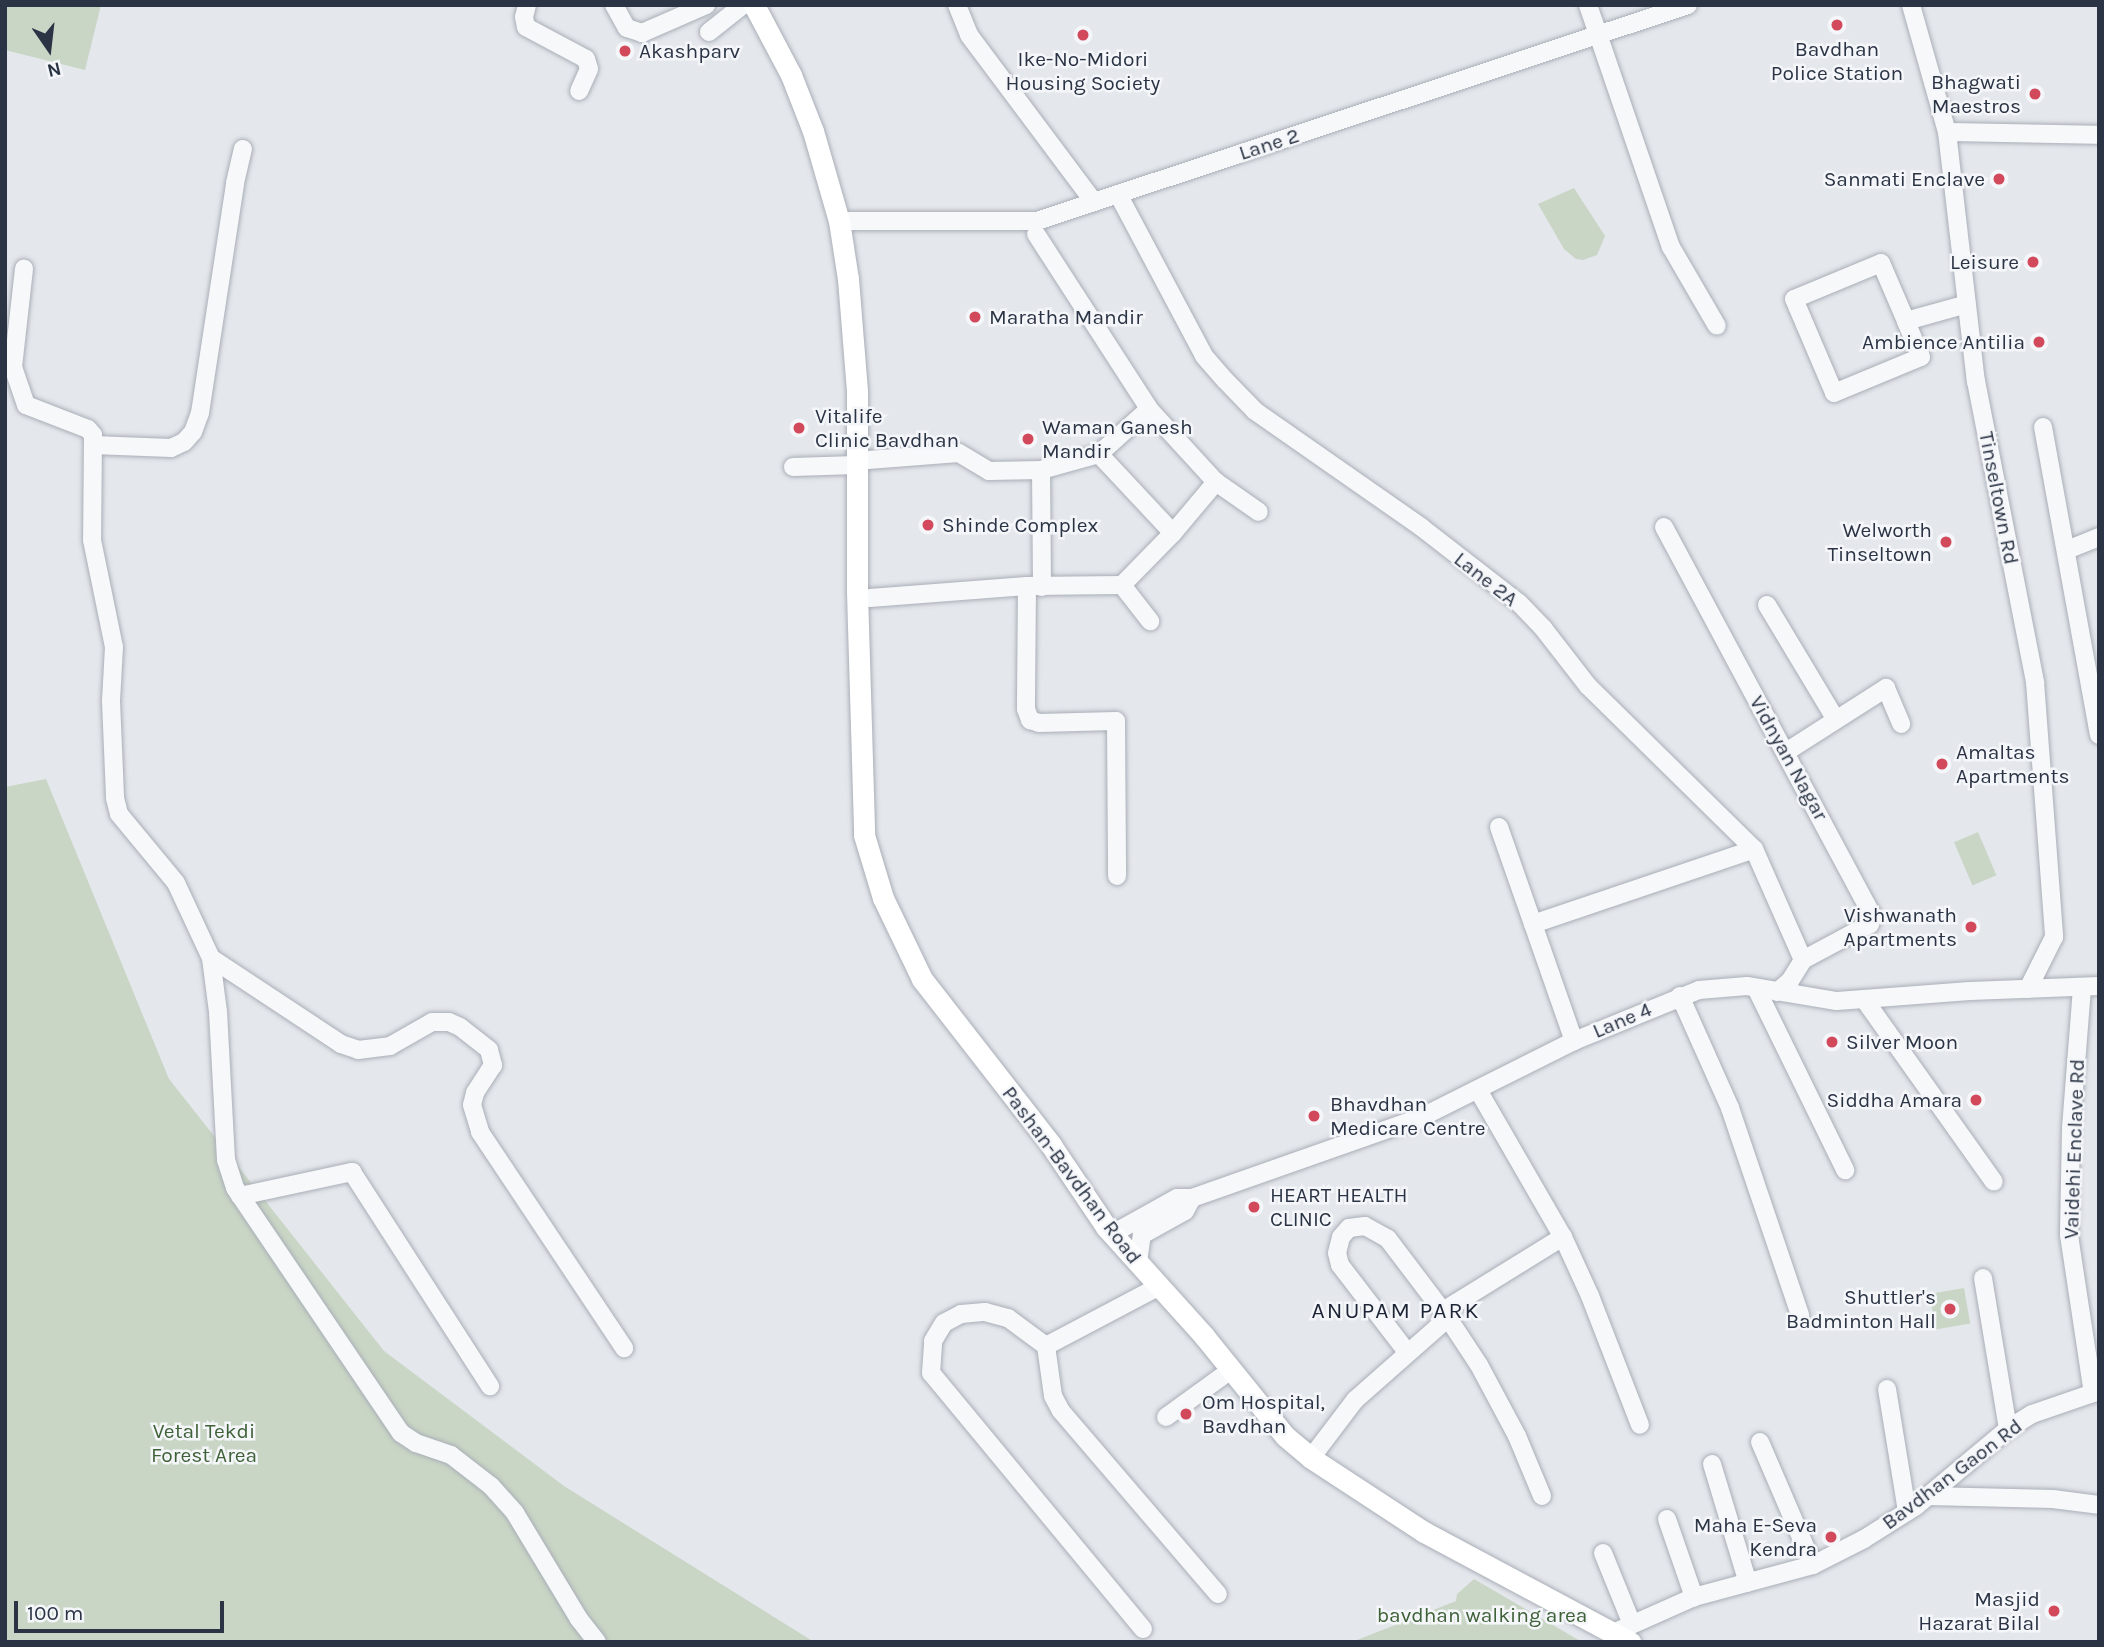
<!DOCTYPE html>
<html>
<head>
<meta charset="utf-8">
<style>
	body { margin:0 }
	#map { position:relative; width:2104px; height:1647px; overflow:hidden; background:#e4e7ec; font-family:Karla,sans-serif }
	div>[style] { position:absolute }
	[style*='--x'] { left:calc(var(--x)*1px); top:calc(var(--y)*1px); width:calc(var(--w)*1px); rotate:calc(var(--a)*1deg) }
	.green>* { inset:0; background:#c9d6c5; transform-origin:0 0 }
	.roads { filter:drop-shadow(0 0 2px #a9aeb7) drop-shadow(0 0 2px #a9aeb7) }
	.minor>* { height:18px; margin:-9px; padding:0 9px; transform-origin:9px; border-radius:9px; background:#f7f8fa }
	.major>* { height:21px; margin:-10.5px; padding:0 10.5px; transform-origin:10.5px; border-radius:10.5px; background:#fff }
	.dots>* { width:19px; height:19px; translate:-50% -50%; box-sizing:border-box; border:4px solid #f4f6f9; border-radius:50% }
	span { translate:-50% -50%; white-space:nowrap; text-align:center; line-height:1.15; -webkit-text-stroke:5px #f4f6f9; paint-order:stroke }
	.poi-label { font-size:21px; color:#2b3445 }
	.left { translate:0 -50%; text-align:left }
	.right { translate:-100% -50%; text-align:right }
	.street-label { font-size:21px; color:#2b3445 }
	.park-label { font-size:21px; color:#3f6138 }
	.neighbourhood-label { font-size:23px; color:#1d2536; letter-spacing:2px }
	.frame { position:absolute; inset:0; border:7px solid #2b3445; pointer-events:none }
	.north { position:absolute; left:14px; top:14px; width:70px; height:70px; -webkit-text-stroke:5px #f4f6f9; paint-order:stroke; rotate:166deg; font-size:19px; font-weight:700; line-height:28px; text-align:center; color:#2b3445 }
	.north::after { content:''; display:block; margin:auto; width:24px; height:32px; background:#2b3445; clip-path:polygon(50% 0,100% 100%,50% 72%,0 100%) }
	.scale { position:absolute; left:14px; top:1601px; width:210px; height:32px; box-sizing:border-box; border:4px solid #2b3445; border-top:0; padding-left:9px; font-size:21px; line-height:24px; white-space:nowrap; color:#2b3445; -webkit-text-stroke:5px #f4f6f9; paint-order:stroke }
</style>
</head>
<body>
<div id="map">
	<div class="green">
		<div style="clip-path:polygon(5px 5px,101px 5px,85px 70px,5px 50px)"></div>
		<div style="clip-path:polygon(1574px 188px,1605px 236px,1597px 255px,1583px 260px,1576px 259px,1564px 249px,1538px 204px)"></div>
		<div style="clip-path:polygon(46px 779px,169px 1079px,384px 1351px,564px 1486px,814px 1642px,5px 1642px,5px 787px)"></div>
		<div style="left:1978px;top:832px;width:47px;height:26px;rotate:67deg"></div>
		<div style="left:1964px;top:1288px;width:36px;height:35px;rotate:80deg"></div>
		<div style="clip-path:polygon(1474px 1579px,1582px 1642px,1352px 1642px,1456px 1601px,1457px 1594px)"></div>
	</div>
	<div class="roads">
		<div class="minor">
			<div style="--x:527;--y:5;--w:12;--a:104"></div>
			<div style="--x:524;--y:17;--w:10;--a:79"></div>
			<div style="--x:526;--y:27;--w:68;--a:28.1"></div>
			<div style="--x:586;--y:59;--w:10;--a:73"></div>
			<div style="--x:589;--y:69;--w:24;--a:114"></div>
			<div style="--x:614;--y:5;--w:26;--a:61"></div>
			<div style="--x:627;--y:28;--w:16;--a:18"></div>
			<div style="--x:642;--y:33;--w:70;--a:-23.6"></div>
			<div style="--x:957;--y:5;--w:32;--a:68"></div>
			<div style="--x:969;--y:35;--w:209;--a:53.2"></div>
			<div style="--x:1588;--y:5;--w:256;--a:71.1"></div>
			<div style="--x:1671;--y:247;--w:91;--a:59.8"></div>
			<div style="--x:1911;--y:5;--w:132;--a:74.2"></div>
			<div style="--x:1947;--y:132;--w:251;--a:83.4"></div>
			<div style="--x:1976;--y:381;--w:307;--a:78.9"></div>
			<div style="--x:2035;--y:682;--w:256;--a:85.7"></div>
			<div style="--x:2054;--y:937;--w:58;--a:116.6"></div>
			<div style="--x:709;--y:32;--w:43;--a:-38.5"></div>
			<div style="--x:1947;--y:132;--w:152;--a:1.1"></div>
			<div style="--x:1118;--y:194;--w:183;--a:62"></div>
			<div style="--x:1204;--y:356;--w:32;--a:49"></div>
			<div style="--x:1225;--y:380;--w:43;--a:45.9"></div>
			<div style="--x:1255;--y:411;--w:203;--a:34.9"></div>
			<div style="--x:1421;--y:527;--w:124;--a:37.8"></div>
			<div style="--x:1519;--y:603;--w:35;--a:46"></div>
			<div style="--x:1543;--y:628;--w:73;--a:52.2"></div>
			<div style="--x:1588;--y:686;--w:233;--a:44.5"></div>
			<div style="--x:1754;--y:849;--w:121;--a:66.2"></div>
			<div style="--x:839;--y:221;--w:198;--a:0"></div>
			<div style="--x:1037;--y:221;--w:686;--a:-18.36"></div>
			<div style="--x:1036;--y:234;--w:208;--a:57.1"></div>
			<div style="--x:1149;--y:409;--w:99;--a:47.5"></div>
			<div style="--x:1216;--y:482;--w:52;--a:34.9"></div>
			<div style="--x:1906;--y:321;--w:63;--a:-113.3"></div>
			<div style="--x:1881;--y:263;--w:94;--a:157.5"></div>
			<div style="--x:1794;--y:299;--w:102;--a:66.9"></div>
			<div style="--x:1834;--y:393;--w:94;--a:-22.5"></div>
			<div style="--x:1921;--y:357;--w:39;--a:-113"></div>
			<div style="--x:1906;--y:321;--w:63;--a:-15.6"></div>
			<div style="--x:5;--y:367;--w:8;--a:0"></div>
			<div style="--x:13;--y:367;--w:99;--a:-83.6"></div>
			<div style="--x:13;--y:367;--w:40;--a:71.1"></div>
			<div style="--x:26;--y:405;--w:66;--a:21.2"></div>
			<div style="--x:88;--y:429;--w:8;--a:50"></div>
			<div style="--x:93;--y:435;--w:105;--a:90.5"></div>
			<div style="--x:92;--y:540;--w:109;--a:78.4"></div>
			<div style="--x:114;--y:647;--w:54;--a:93.2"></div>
			<div style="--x:111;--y:701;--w:97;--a:87.6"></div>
			<div style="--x:115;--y:798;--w:16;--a:76"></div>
			<div style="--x:119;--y:814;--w:89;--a:50.4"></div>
			<div style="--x:176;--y:883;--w:83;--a:65"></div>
			<div style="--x:211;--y:958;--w:54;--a:82.6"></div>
			<div style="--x:218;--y:1012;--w:148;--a:86.9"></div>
			<div style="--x:226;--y:1160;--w:29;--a:72"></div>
			<div style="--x:235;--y:1188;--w:296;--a:55.9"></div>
			<div style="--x:401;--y:1433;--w:18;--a:34"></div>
			<div style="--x:416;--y:1443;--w:37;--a:19"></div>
			<div style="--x:451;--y:1455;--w:51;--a:37.8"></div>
			<div style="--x:491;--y:1486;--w:36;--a:48"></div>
			<div style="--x:515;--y:1513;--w:124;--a:58.9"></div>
			<div style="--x:579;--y:1619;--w:29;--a:52"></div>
			<div style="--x:2043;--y:427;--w:313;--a:79.7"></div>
			<div style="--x:93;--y:445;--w:78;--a:2.2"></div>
			<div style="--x:171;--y:448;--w:14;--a:-25"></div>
			<div style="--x:184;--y:442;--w:13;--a:-48"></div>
			<div style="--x:193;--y:432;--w:20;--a:-70"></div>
			<div style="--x:200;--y:413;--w:233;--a:-81.3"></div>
			<div style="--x:235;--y:183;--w:35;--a:-77"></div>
			<div style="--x:1099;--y:454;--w:108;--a:46.9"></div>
			<div style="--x:868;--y:460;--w:91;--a:-4.4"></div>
			<div style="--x:959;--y:453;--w:35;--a:31"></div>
			<div style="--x:989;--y:471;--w:52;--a:-1.1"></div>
			<div style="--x:1041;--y:470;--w:60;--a:-15.4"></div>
			<div style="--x:1099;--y:454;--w:67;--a:-42"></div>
			<div style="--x:793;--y:467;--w:63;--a:-1.8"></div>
			<div style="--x:1041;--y:470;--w:117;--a:89.5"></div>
			<div style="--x:1664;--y:527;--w:442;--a:61.8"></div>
			<div style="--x:1873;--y:916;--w:9;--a:111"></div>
			<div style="--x:1870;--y:924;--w:76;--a:151.8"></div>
			<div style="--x:1803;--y:960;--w:25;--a:122"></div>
			<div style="--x:1790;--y:981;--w:17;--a:140"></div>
			<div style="--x:2067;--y:550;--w:35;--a:-22"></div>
			<div style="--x:1122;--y:585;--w:46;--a:52.1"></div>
			<div style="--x:1027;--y:586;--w:123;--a:90.5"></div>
			<div style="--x:1026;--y:709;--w:12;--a:70"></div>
			<div style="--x:1030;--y:720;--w:9;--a:18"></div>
			<div style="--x:1039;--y:723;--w:77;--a:-1.5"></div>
			<div style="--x:1116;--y:721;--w:155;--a:89.6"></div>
			<div style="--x:870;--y:598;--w:157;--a:-4.4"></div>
			<div style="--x:1027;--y:586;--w:95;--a:-0.6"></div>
			<div style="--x:1122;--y:585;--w:73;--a:-45.6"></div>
			<div style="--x:1173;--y:533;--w:67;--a:-49.9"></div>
			<div style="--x:1767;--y:605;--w:134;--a:59"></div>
			<div style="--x:1786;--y:752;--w:119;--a:-32.6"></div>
			<div style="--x:1886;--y:688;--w:39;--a:67"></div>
			<div style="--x:1499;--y:827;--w:227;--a:70.7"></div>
			<div style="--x:1533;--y:924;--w:233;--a:-18.7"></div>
			<div style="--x:211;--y:958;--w:156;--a:33.5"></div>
			<div style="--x:341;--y:1044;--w:18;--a:19"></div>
			<div style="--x:358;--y:1050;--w:32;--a:-7"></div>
			<div style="--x:390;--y:1046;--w:48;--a:-29.7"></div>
			<div style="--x:432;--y:1022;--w:17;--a:0"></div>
			<div style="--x:449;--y:1022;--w:12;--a:24"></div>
			<div style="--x:460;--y:1027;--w:37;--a:38"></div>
			<div style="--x:489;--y:1050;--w:16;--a:75"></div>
			<div style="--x:493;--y:1065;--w:33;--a:123"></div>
			<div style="--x:475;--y:1093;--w:12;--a:104"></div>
			<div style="--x:472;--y:1105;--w:28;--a:73"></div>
			<div style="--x:480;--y:1132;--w:260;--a:56.3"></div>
			<div style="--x:1756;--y:988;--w:203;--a:63.9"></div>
			<div style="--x:2082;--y:988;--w:141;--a:94.5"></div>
			<div style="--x:2071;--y:1129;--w:106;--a:91.1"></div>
			<div style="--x:2069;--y:1235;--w:160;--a:81.4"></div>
			<div style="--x:1680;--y:996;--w:123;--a:65.9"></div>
			<div style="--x:1730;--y:1108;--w:219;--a:71.3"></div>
			<div style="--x:1864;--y:999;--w:224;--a:54.6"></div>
			<div style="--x:1478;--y:1090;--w:170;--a:60"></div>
			<div style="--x:1563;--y:1237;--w:65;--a:65.4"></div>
			<div style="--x:1590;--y:1296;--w:138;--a:68.8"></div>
			<div style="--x:240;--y:1196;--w:115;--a:-12.1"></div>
			<div style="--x:352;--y:1172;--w:255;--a:57.2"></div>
			<div style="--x:1112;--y:1234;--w:74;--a:-29"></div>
			<div style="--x:1177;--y:1198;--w:15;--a:0"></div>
			<div style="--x:1192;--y:1198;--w:244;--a:-19.4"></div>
			<div style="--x:1422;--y:1117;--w:170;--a:-26.6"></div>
			<div style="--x:1574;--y:1041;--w:135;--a:-22.2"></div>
			<div style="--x:1699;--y:990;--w:48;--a:-4.8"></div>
			<div style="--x:1747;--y:986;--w:91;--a:9.5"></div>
			<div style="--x:1837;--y:1001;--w:133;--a:-4.3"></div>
			<div style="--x:1970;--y:991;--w:129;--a:-2.2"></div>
			<div style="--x:1138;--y:1262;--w:27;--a:-82"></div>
			<div style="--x:1142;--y:1235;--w:49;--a:-29.2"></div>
			<div style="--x:1185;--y:1211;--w:15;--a:-62"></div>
			<div style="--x:1983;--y:1278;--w:153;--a:80.6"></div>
			<div style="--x:1443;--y:1311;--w:141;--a:-31.7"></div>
			<div style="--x:1046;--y:1346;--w:129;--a:-27.8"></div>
			<div style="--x:1407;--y:1352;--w:110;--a:-127.6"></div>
			<div style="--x:1340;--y:1265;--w:12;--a:-104"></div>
			<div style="--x:1337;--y:1253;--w:16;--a:-76"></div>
			<div style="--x:1341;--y:1237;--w:12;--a:-48"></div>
			<div style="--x:1349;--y:1228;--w:16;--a:-7"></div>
			<div style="--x:1365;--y:1226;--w:26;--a:29"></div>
			<div style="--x:1388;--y:1239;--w:99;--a:52.8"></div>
			<div style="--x:1448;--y:1318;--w:56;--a:56.6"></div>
			<div style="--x:1479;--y:1365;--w:81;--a:61.8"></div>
			<div style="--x:1517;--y:1436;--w:65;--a:67.4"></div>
			<div style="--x:1887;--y:1389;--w:124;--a:80.7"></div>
			<div style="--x:1166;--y:1417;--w:80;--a:-35.9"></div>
			<div style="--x:1760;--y:1442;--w:134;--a:66.7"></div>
			<div style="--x:1311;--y:1458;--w:73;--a:-52.8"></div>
			<div style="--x:1355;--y:1400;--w:124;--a:-41.4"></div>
			<div style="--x:1712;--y:1464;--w:124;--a:73.2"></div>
			<div style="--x:1929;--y:1496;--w:124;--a:1.4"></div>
			<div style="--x:2053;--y:1499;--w:46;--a:7.4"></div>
			<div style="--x:1667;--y:1519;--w:83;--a:70.9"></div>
			<div style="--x:1603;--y:1553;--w:77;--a:67.8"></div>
			<div style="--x:1143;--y:1629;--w:332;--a:-129.6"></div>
			<div style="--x:931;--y:1373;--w:32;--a:-86"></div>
			<div style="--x:933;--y:1341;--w:21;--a:-59"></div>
			<div style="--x:944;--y:1323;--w:19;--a:-28"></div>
			<div style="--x:961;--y:1314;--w:24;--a:-5"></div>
			<div style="--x:985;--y:1312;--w:24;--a:15"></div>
			<div style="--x:1008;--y:1318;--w:47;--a:36.4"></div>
			<div style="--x:1046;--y:1346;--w:50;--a:82"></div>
			<div style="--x:1053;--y:1396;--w:17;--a:62"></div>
			<div style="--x:1061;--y:1411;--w:241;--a:49.4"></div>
			<div style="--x:1611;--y:1634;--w:91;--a:-24"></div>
			<div style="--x:1694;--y:1597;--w:123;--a:-15.1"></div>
			<div style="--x:1813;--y:1565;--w:57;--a:-27"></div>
			<div style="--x:1864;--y:1539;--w:62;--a:-32.4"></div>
			<div style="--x:1916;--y:1506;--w:120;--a:-39.9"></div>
			<div style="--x:2008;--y:1429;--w:28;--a:-32"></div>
			<div style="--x:2032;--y:1414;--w:71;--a:-18.9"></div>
		</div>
		<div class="major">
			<div style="--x:754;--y:5;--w:79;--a:62.1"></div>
			<div style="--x:791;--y:75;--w:60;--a:68.6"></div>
			<div style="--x:813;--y:131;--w:94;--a:73.9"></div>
			<div style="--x:839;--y:221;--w:59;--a:81.2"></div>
			<div style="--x:848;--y:279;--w:113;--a:85.4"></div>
			<div style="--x:857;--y:392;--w:200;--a:90"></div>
			<div style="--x:857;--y:592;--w:243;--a:88.3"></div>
			<div style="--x:864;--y:835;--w:66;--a:73.2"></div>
			<div style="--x:883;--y:898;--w:90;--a:64.3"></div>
			<div style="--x:922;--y:979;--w:210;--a:52.1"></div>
			<div style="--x:1051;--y:1145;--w:99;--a:56.1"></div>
			<div style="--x:1106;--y:1227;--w:147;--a:48"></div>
			<div style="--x:1204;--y:1336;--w:129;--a:51"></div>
			<div style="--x:1285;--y:1436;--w:34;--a:40"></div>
			<div style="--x:1311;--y:1458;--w:135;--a:33.2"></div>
			<div style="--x:1424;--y:1532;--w:234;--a:28.1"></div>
		</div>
	</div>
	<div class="dots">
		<div style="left:1837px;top:25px;background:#d1495b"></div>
		<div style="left:1083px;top:35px;background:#d1495b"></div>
		<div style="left:625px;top:51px;background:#d1495b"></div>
		<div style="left:2035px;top:94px;background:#d1495b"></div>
		<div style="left:1999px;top:179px;background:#d1495b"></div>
		<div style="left:2033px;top:262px;background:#d1495b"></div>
		<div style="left:975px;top:317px;background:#d1495b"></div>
		<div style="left:2039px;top:342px;background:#d1495b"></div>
		<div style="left:799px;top:428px;background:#d1495b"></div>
		<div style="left:1028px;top:439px;background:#d1495b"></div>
		<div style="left:928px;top:525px;background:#d1495b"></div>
		<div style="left:1946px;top:542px;background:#d1495b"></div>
		<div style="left:1942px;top:764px;background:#d1495b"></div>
		<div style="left:1971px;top:927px;background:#d1495b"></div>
		<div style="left:1832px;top:1042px;background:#d1495b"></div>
		<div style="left:1976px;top:1100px;background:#d1495b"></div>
		<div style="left:1314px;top:1116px;background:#d1495b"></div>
		<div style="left:1254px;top:1207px;background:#d1495b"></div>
		<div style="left:1950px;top:1309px;background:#d1495b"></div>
		<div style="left:1186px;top:1414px;background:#d1495b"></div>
		<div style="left:1831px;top:1537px;background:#d1495b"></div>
		<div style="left:2054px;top:1611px;background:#d1495b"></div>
	</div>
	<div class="poi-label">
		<span style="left:1837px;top:61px">Bavdhan<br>Police Station</span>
		<span class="left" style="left:639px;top:51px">Akashparv</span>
		<span style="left:1083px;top:71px">Ike-No-Midori<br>Housing Society</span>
		<span class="right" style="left:2021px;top:94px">Bhagwati<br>Maestros</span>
		<span class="right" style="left:1985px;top:179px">Sanmati Enclave</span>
		<span class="right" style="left:2019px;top:262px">Leisure</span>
		<span class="left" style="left:989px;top:317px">Maratha Mandir</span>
		<span class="right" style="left:2025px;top:342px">Ambience Antilia</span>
		<span class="left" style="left:815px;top:428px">Vitalife<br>Clinic Bavdhan</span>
		<span class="left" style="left:1042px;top:439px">Waman Ganesh<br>Mandir</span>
		<span class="left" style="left:942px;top:525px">Shinde Complex</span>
		<span class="right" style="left:1932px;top:542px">Welworth<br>Tinseltown</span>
		<span class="left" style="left:1956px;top:764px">Amaltas<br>Apartments</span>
		<span class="right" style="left:1957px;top:927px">Vishwanath<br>Apartments</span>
		<span class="left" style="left:1846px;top:1042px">Silver Moon</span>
		<span class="right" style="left:1962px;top:1100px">Siddha Amara</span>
		<span class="left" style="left:1330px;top:1116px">Bhavdhan<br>Medicare Centre</span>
		<span class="left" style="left:1270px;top:1207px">HEART HEALTH<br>CLINIC</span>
		<span class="right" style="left:1936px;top:1309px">Shuttler's<br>Badminton Hall</span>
		<span class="left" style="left:1202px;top:1414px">Om Hospital,<br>Bavdhan</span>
		<span class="right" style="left:1817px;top:1537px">Maha E-Seva<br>Kendra</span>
		<span class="right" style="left:2040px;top:1611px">Masjid<br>Hazarat Bilal</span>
	</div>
	<div class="street-label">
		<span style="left:1269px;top:144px;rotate:-18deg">Lane 2</span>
		<span style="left:1999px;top:498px;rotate:79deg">Tinseltown Rd</span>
		<span style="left:1486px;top:579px;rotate:38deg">Lane 2A</span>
		<span style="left:1789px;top:758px;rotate:61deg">Vidnyan Nagar</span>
		<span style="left:1622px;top:1020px;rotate:-23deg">Lane 4</span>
		<span style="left:2074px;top:1149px;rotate:-88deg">Vaidehi Enclave Rd</span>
		<span style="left:1072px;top:1175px;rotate:53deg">Pashan-Bavdhan Road</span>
		<span style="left:1952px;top:1474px;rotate:-37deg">Bavdhan Gaon Rd</span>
	</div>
	<div class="park-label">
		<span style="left:204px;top:1443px">Vetal Tekdi<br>Forest Area</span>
		<span style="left:1482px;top:1615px">bavdhan walking area</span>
	</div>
	<div class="neighbourhood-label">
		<span style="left:1396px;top:1311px">ANUPAM PARK</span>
	</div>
	<div class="frame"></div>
	<div class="north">N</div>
	<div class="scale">100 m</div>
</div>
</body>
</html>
